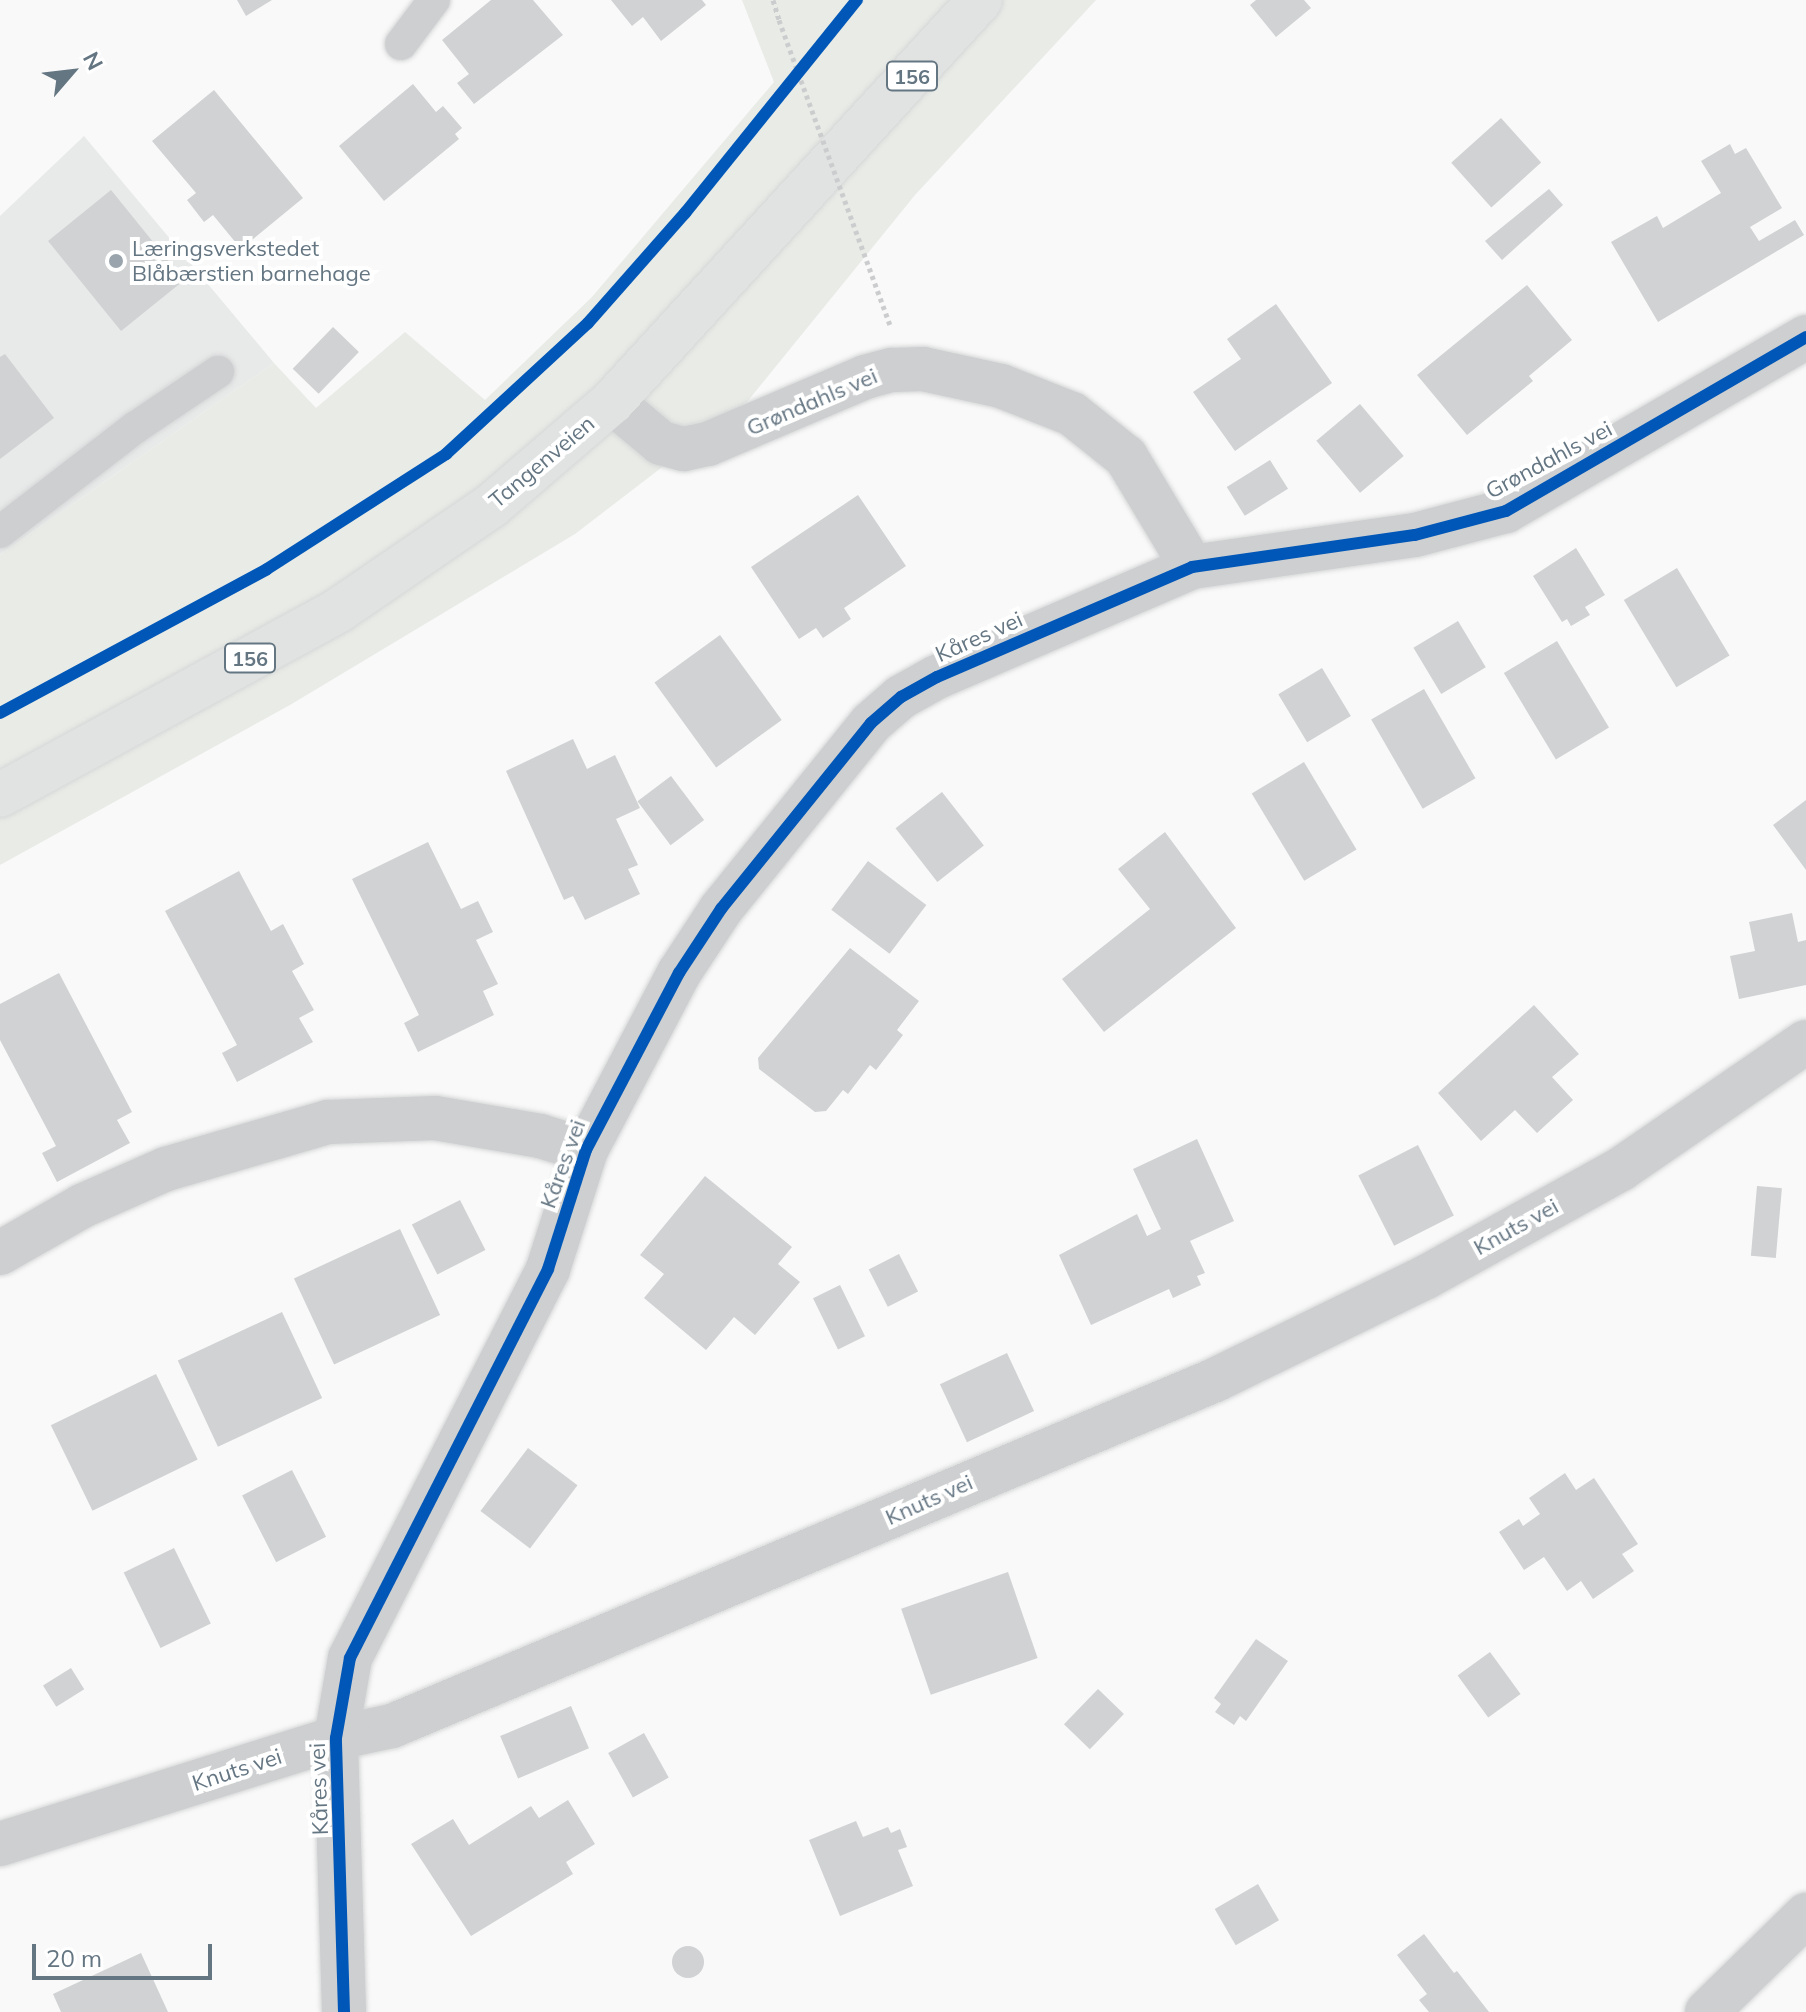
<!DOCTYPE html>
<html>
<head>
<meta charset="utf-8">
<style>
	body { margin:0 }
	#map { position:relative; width:1806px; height:2012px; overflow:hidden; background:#f9f9f9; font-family:Mulish,sans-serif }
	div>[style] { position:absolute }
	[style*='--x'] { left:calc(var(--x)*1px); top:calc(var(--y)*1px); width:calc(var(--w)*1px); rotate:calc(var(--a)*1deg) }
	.built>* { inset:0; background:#e8e9e9 }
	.green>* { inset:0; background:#e8ebe6 }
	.building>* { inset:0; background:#d0d2d3; transform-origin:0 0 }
	.round { border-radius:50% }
	.path>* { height:5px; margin-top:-2.5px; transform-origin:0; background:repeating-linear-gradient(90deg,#cbcccd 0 4px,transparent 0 8px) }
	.roads { filter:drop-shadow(0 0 2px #d5d6d7) drop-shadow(0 0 2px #d5d6d7) }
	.service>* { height:32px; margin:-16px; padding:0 16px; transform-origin:16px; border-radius:16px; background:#cecfd0 }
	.minor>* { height:44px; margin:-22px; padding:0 22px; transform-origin:22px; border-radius:22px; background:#cecfd0 }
	.primary>* { height:44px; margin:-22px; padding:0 22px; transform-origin:22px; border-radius:22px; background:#e1e2e2 }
	.path-bridge>* { height:5px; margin-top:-2.5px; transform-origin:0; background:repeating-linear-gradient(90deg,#cbcccd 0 4px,transparent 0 8px) }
	.cycleway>* { height:12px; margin:-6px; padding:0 6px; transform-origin:6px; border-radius:6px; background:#0057b8 }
	.dots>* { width:22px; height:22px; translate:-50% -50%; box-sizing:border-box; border:4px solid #fff; border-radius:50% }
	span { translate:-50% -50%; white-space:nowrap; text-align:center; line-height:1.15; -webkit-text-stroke:8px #fff; paint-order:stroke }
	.shield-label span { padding:2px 6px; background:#fff; border:2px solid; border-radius:6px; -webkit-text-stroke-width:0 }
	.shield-label { font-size:20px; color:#657683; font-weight:700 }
	.poi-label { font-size:22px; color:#657683 }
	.left { translate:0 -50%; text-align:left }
	.street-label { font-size:22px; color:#657683 }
	.north { position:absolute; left:32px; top:32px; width:80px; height:80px; -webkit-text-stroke:6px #fff; paint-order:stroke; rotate:62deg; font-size:22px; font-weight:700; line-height:32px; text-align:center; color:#657683 }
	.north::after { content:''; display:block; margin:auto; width:28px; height:36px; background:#657683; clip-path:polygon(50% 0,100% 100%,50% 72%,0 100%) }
	.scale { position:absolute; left:32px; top:1944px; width:180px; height:36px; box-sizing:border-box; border:4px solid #657683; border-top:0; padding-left:10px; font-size:24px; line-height:28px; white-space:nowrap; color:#657683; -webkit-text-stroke:6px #fff; paint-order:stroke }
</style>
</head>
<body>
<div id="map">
	<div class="built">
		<div style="clip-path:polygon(84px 136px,274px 363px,0 555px,0 216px)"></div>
	</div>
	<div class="green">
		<div style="clip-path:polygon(742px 0,1096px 0,915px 195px,747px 402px,575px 534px,290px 705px,0 865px,0 555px,274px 363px,316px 408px,405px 332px,485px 400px,592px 297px,774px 82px)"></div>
	</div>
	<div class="building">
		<div style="clip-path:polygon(237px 0,272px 0,246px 16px)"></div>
		<div style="clip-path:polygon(491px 0,533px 0,563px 35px,474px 104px,457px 83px,469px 74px,442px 40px)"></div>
		<div style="clip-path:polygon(611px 0,702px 0,706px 5px,661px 41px,643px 17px,632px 26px)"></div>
		<div style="clip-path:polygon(1256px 0,1304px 0,1311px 8px,1276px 37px,1250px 5px)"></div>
		<div style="clip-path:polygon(413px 84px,436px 112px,443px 106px,462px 128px,455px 134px,459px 139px,384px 201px,339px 146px)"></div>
		<div style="clip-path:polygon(214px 90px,303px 198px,241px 249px,213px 215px,204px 222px,187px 200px,196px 193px,152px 141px)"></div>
		<div style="left:1501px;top:118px;width:60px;height:67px;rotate:48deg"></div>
		<div style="clip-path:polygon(1730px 144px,1735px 154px,1746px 148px,1782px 208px,1750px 227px,1759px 241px,1795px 220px,1804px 235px,1658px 322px,1611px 242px,1657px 216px,1663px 228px,1721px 193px,1701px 161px)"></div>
		<div style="clip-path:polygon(1549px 189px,1563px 205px,1502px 260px,1485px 241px)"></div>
		<div style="left:111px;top:190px;width:116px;height:81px;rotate:51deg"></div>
		<div style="clip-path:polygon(1527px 285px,1572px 340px,1529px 376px,1533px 381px,1467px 435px,1417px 375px)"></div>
		<div style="clip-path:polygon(1276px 304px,1332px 383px,1235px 451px,1193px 392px,1241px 359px,1227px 339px)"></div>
		<div style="left:333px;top:327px;width:36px;height:58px;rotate:44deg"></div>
		<div style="clip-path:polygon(5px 354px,54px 418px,0 459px,0 357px)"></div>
		<div style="left:1360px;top:404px;width:68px;height:57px;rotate:50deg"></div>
		<div style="left:1270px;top:460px;width:34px;height:51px;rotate:58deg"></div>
		<div style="clip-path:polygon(858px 495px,906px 566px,844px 608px,851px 619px,823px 638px,816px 628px,799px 639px,751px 567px)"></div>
		<div style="clip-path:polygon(1576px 548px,1605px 595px,1585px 607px,1590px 615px,1571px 626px,1567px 619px,1562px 622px,1533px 576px)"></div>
		<div style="left:1677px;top:568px;width:102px;height:62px;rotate:59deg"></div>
		<div style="left:1458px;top:621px;width:54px;height:52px;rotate:59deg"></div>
		<div style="left:720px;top:635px;width:105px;height:81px;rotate:54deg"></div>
		<div style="left:1557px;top:641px;width:101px;height:62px;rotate:59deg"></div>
		<div style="left:1322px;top:668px;width:56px;height:51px;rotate:59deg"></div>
		<div style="left:1424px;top:689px;width:103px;height:61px;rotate:60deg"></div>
		<div style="clip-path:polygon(573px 739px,587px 769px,615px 755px,640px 808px,616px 819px,638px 865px,628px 869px,640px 894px,585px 920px,573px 896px,564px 900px,506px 771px)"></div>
		<div style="left:1304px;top:762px;width:102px;height:61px;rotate:59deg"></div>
		<div style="left:671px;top:776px;width:55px;height:42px;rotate:53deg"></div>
		<div style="left:942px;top:792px;width:68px;height:59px;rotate:52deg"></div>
		<div style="clip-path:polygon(1806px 800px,1806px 870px,1773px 825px)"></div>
		<div style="clip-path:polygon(1165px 832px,1236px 928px,1104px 1032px,1062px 979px,1150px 909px,1118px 869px)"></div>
		<div style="clip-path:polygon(428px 842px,461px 909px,478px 901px,493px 932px,476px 940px,498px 984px,483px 991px,494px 1015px,418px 1052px,404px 1023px,419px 1015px,352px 879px)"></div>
		<div style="left:868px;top:861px;width:73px;height:61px;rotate:37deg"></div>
		<div style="clip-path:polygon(239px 871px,271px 931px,283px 924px,304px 964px,292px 971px,314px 1010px,299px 1018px,313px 1042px,237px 1082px,222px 1053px,237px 1045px,165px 911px)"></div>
		<div style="clip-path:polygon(1792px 913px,1798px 942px,1806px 940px,1806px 985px,1739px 999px,1730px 956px,1755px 951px,1749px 922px)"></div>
		<div style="clip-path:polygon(850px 948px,919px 1001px,897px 1030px,903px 1035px,876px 1070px,870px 1065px,848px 1094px,843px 1090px,826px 1111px,815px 1112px,759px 1069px,758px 1058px)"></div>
		<div style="clip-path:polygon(59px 973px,132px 1112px,117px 1120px,130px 1143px,57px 1182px,42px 1153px,56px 1146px,0 1040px,0 1004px)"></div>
		<div style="clip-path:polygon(1534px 1005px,1579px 1054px,1552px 1077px,1573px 1100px,1537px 1133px,1515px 1110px,1481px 1141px,1438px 1093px)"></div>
		<div style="clip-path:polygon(1197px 1139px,1234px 1221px,1190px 1241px,1205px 1273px,1197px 1276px,1201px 1285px,1173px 1298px,1169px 1289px,1091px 1325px,1059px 1255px,1137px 1214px,1147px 1236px,1161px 1229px,1133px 1169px)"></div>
		<div style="left:1418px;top:1145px;width:79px;height:67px;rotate:63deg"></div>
		<div style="clip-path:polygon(705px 1176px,792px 1247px,778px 1264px,800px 1282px,755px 1335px,734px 1317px,706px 1350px,644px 1298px,664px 1274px,640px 1255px)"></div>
		<div style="left:1757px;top:1186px;width:25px;height:70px;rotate:5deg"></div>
		<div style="left:460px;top:1200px;width:56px;height:54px;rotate:63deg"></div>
		<div style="left:400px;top:1229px;width:95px;height:117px;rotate:65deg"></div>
		<div style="left:899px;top:1254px;width:42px;height:34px;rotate:63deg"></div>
		<div style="left:840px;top:1285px;width:57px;height:30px;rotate:64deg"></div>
		<div style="left:282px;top:1312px;width:95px;height:115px;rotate:65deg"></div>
		<div style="left:1007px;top:1353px;width:64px;height:74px;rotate:65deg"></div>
		<div style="left:156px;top:1374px;width:95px;height:117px;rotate:64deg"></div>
		<div style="left:528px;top:1448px;width:62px;height:79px;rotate:37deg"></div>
		<div style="left:292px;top:1470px;width:75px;height:56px;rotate:63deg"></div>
		<div style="clip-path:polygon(1565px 1473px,1576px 1490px,1594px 1478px,1638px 1544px,1622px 1554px,1634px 1571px,1593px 1599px,1581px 1581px,1567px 1591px,1544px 1557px,1524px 1570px,1499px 1532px,1519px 1519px,1523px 1526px,1540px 1514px,1529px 1498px)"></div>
		<div style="left:174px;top:1548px;width:84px;height:56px;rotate:64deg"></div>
		<div style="left:1008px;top:1572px;width:91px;height:113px;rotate:71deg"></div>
		<div style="clip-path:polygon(1256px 1639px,1288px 1661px,1246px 1721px,1240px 1716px,1234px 1725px,1215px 1712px,1221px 1704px,1214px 1698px)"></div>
		<div style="left:1490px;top:1652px;width:52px;height:40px;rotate:54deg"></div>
		<div style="left:71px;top:1668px;width:25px;height:33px;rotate:58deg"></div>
		<div style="left:1098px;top:1689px;width:36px;height:49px;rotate:44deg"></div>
		<div style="left:571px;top:1706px;width:46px;height:77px;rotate:67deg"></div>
		<div style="left:644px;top:1733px;width:51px;height:41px;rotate:61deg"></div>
		<div style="clip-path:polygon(568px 1800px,595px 1844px,566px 1862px,573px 1874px,471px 1936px,411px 1844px,453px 1819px,469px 1845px,531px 1806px,539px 1818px)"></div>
		<div style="clip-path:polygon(856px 1821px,863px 1837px,888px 1827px,891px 1833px,900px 1829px,907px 1847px,898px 1850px,913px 1886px,840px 1916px,809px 1840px)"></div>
		<div style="left:1258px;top:1884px;width:42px;height:50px;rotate:60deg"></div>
		<div style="clip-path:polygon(1424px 1934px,1454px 1973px,1457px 1971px,1489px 2012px,1429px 2012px,1419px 2000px,1427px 1994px,1397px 1955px)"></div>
		<div class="round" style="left:672px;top:1946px;width:32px;height:32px"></div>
		<div style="clip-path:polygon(141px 1953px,168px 2012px,61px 2012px,53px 1994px)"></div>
	</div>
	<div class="path">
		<div style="--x:773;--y:0;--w:21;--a:73"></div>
	</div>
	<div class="roads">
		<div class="service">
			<div style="--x:401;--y:44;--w:55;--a:-53.1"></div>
			<div style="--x:0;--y:532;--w:172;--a:-37.7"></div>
			<div style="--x:136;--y:427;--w:99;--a:-33.9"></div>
		</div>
		<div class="minor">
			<div style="--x:612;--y:402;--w:64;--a:39.9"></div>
			<div style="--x:661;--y:443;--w:24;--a:15"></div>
			<div style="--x:684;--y:449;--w:25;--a:-12"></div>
			<div style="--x:708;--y:444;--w:171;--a:-23.1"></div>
			<div style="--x:865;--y:377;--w:28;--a:-15"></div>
			<div style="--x:892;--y:370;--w:31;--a:-2"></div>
			<div style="--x:923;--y:369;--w:80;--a:12.3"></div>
			<div style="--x:1001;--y:386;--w:76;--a:21.5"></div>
			<div style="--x:1072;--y:414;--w:69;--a:38.5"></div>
			<div style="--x:1126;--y:457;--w:128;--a:59"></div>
			<div style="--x:0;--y:1253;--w:95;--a:-29.8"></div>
			<div style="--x:82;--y:1206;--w:92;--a:-23.8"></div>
			<div style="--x:166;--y:1169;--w:169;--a:-16.2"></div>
			<div style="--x:328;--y:1122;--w:107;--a:-2.1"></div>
			<div style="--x:435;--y:1118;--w:107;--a:9.7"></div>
			<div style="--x:540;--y:1136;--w:48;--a:16.9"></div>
			<div style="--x:0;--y:1844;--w:352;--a:-17.5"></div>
			<div style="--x:336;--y:1738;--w:57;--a:-12.1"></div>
			<div style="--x:392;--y:1726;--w:893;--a:-22.8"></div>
			<div style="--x:1215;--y:1380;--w:235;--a:-26"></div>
			<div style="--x:1426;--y:1277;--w:223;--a:-29"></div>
			<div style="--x:1621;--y:1169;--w:224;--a:-34.5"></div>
			<div style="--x:344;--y:2012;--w:274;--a:-91.7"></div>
			<div style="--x:336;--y:1738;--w:81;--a:-80.1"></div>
			<div style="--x:350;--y:1658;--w:436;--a:-63"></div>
			<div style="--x:548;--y:1269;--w:125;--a:-72.3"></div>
			<div style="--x:586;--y:1150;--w:200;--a:-62.3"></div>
			<div style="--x:679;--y:973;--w:77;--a:-56.7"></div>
			<div style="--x:721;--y:909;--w:239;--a:-51.1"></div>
			<div style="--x:871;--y:723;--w:40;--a:-41"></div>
			<div style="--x:901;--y:697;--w:41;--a:-29.1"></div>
			<div style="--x:937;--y:677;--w:278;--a:-23.3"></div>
			<div style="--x:1192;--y:567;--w:225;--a:-8.2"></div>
			<div style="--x:1415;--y:535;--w:94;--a:-14.8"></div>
			<div style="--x:1506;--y:511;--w:347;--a:-30.1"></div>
			<div style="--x:1707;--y:2012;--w:139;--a:-44.4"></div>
		</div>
		<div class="primary">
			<div style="--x:0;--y:795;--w:386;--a:-28.6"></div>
			<div style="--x:339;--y:610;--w:184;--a:-34.4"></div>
			<div style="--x:491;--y:506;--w:160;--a:-40.7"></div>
			<div style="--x:612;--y:402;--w:545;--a:-47.53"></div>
		</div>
	</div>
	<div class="path-bridge">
		<div style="--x:779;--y:20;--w:325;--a:70"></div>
	</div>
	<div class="cycleway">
		<div style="--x:0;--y:713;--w:303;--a:-28.3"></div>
		<div style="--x:267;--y:569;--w:213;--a:-32.7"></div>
		<div style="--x:446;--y:454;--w:193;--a:-42.7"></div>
		<div style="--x:588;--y:323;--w:147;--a:-48.6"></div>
		<div style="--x:685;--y:213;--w:274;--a:-51.1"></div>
		<div style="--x:344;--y:2012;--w:274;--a:-91.7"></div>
		<div style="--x:336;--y:1738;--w:81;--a:-80.1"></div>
		<div style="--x:350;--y:1658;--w:436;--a:-63"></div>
		<div style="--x:548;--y:1269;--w:125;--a:-72.3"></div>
		<div style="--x:586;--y:1150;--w:200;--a:-62.3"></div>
		<div style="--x:679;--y:973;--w:77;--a:-56.7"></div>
		<div style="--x:721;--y:909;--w:239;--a:-51.1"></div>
		<div style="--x:871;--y:723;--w:40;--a:-41"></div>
		<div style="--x:901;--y:697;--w:41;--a:-29.1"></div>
		<div style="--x:937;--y:677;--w:278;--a:-23.3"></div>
		<div style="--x:1192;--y:567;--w:225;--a:-8.2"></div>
		<div style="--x:1415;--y:535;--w:94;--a:-14.8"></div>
		<div style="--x:1506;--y:511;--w:347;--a:-30.1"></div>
	</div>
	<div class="dots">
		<div style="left:116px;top:261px;background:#99a4ac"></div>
	</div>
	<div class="shield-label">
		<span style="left:912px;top:76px">156</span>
		<span style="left:250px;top:658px">156</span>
	</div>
	<div class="poi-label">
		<span class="left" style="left:132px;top:261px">Læringsverkstedet<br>Blåbærstien barnehage</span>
	</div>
	<div class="street-label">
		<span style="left:812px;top:402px;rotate:-23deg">Grøndahls vei</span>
		<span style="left:1549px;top:460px;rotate:-28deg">Grøndahls vei</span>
		<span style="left:542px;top:462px;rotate:-40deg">Tangenveien</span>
		<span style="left:979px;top:637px;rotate:-24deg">Kåres vei</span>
		<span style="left:563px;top:1164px;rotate:-70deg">Kåres vei</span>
		<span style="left:1516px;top:1227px;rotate:-29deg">Knuts vei</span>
		<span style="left:929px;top:1500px;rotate:-24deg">Knuts vei</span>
		<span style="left:237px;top:1770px;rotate:-18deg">Knuts vei</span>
		<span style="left:319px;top:1789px;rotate:-92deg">Kåres vei</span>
	</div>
	<div class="north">N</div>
	<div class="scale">20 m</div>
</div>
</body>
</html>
